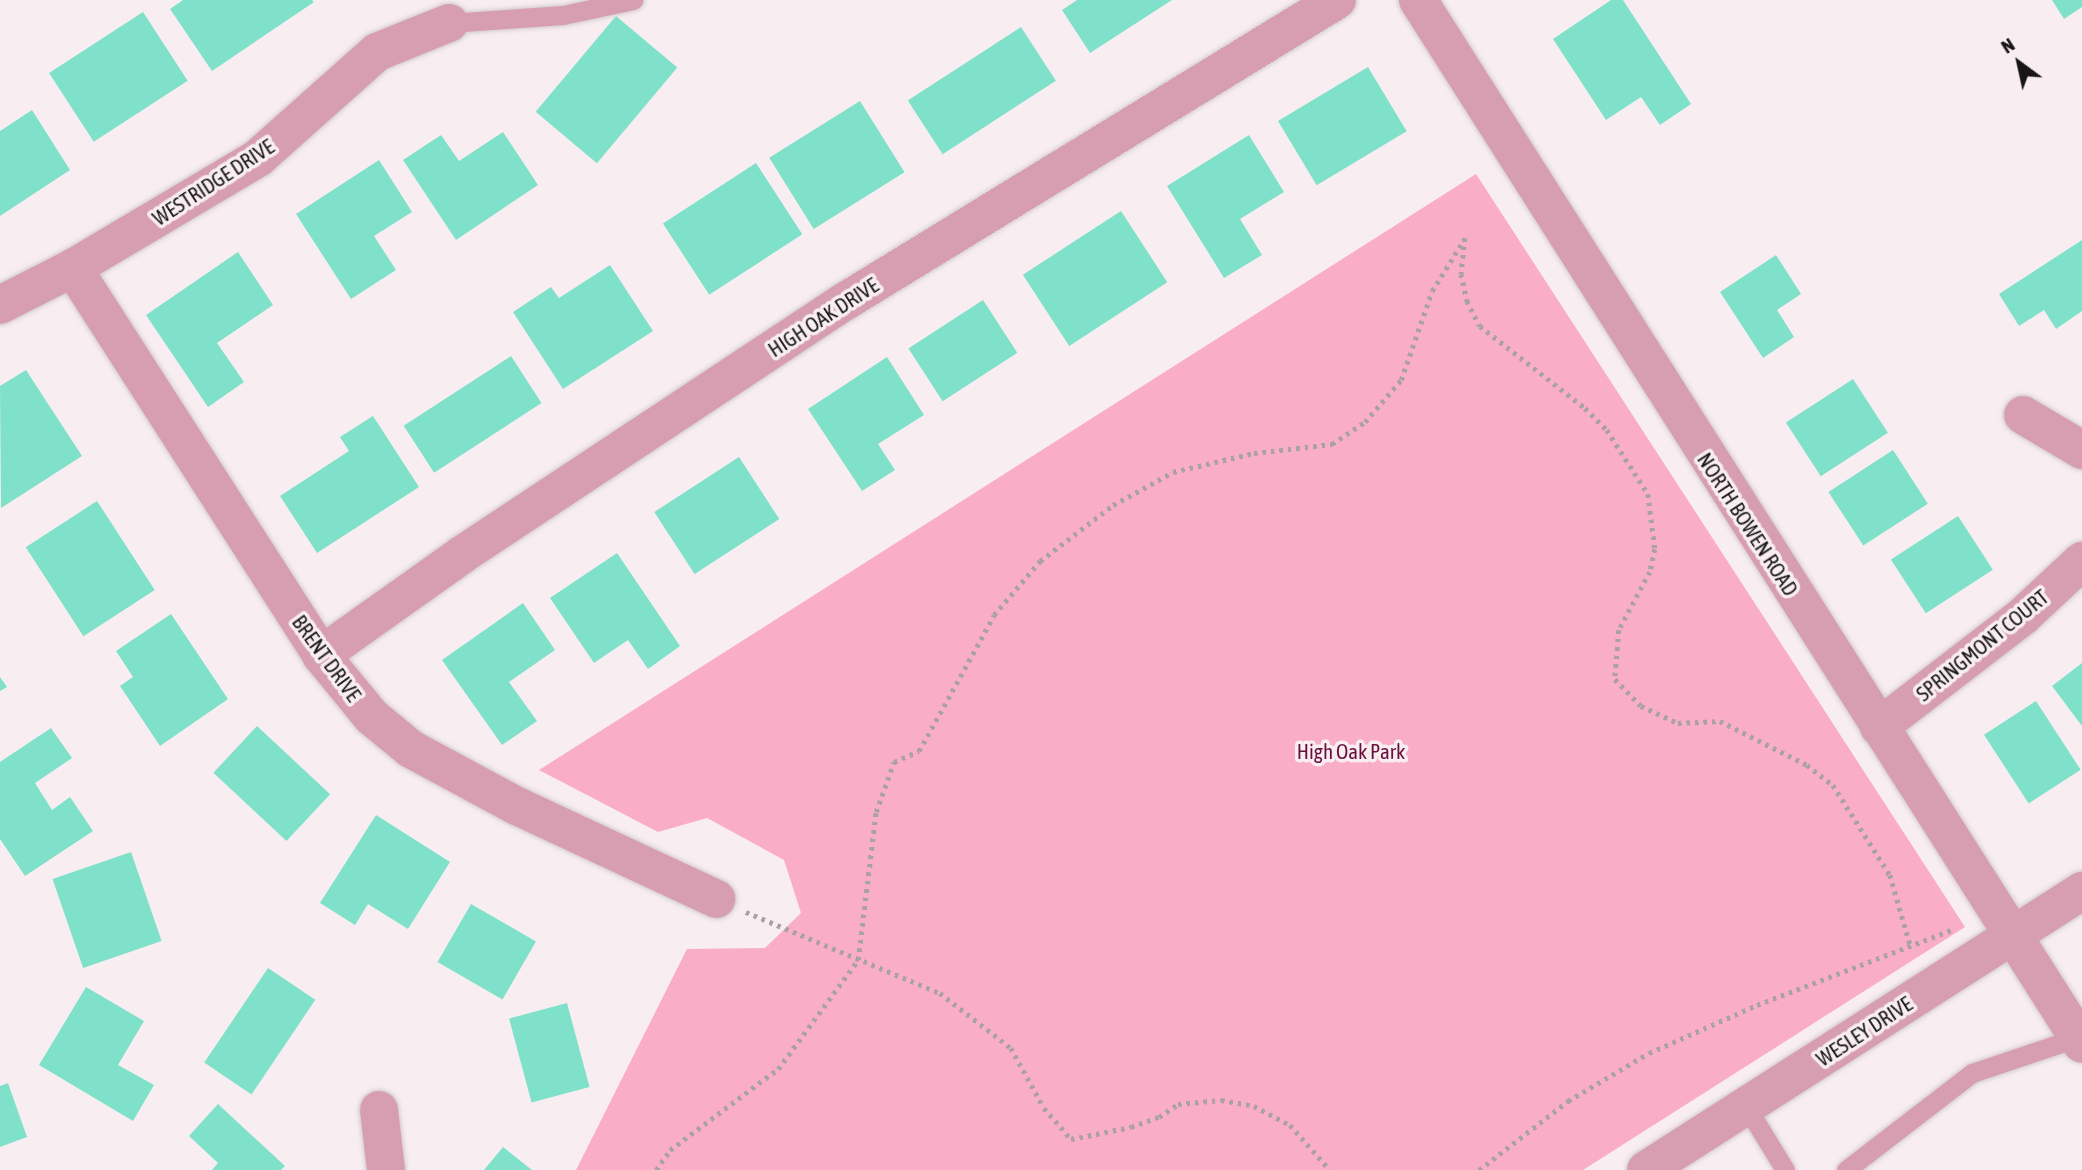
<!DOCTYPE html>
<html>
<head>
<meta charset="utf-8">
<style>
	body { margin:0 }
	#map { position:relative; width:2082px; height:1170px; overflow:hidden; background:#f8eef1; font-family:"Asap Condensed",sans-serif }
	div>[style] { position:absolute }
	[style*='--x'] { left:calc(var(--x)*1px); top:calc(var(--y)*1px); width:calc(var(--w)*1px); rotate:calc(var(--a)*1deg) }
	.green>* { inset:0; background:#faadc7 }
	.building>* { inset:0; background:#7fe1c9; transform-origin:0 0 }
	.path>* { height:4.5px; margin-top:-2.25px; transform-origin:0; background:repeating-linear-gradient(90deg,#a9a1a3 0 3.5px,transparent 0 8.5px) }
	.roads { filter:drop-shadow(0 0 2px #d4cbce) drop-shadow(0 0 2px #d4cbce) }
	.service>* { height:19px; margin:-9.5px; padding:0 9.5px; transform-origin:9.5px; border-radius:9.5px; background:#d79eb1 }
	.minor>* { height:38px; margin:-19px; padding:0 19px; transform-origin:19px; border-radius:19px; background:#d79eb1 }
	.tertiary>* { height:38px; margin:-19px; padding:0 19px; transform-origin:19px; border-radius:19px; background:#d79eb1 }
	span { translate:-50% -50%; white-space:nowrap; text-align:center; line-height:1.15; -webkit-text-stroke:7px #f8eef1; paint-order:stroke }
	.street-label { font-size:21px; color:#181516 }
	.park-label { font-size:21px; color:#6a0f3c }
	.north { position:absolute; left:1984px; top:28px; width:70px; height:70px; -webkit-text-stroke:5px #f8eef1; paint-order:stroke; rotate:327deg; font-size:19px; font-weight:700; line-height:28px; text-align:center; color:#181516 }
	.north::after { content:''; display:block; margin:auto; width:24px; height:32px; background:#181516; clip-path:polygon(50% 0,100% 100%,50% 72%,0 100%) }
</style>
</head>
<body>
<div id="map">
	<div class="green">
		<div style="clip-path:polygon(1476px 174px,1965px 927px,1583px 1170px,576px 1170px,687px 949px,765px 948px,801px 913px,784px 860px,707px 818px,658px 832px,539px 770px)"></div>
	</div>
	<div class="building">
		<div style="clip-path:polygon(183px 0,312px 0,314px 2px,212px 71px,170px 9px)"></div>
		<div style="clip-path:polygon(1077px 0,1172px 0,1090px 53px,1062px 10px)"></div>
		<div style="clip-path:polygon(1611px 0,1623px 0,1691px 104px,1660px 125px,1641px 97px,1606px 120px,1553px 39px)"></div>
		<div style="clip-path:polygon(2052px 0,2082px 0,2082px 7px,2064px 19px)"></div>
		<div style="left:143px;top:12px;width:82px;height:112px;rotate:57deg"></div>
		<div style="left:616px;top:16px;width:80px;height:125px;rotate:40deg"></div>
		<div style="left:1021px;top:27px;width:64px;height:135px;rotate:57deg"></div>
		<div style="left:1368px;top:67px;width:75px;height:105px;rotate:59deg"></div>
		<div style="left:860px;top:101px;width:84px;height:107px;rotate:58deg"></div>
		<div style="clip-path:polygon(32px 110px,70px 170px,0 216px,0 131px)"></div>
		<div style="clip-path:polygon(503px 132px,538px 185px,456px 240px,403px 160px,441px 135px,459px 161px)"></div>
		<div style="clip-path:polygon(1249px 135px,1284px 192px,1240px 219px,1262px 255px,1224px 278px,1167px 186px)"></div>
		<div style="clip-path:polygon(379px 160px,412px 212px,374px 236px,396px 270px,351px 299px,296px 214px)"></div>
		<div style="left:756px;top:163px;width:85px;height:111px;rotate:57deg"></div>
		<div style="left:1121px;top:211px;width:85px;height:117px;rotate:57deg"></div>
		<div style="clip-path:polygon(2082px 240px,2082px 311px,2056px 329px,2044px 310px,2019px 326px,1999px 294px)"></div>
		<div style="clip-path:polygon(238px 252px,273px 305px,217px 343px,244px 382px,208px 407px,146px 315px)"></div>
		<div style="clip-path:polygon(1776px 255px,1801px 294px,1777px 310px,1794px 337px,1763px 358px,1720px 292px)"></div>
		<div style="clip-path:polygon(610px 265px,653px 331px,563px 389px,513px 312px,551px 287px,559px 298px)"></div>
		<div style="left:983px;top:300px;width:63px;height:89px;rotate:57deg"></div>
		<div style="left:511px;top:356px;width:56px;height:128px;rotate:57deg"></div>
		<div style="clip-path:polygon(887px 357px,924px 415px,878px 444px,895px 470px,862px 491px,808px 409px)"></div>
		<div style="clip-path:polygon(26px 370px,82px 456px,1px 508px,0 386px)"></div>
		<div style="left:1853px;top:379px;width:64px;height:80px;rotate:57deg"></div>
		<div style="clip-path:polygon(373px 416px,419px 487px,317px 553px,280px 496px,349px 451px,340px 437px)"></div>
		<div style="left:1893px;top:450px;width:64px;height:77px;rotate:57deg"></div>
		<div style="left:739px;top:457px;width:74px;height:101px;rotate:57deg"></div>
		<div style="left:97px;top:501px;width:106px;height:85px;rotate:57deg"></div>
		<div style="left:1958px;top:516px;width:64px;height:80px;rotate:57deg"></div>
		<div style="clip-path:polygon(617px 553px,680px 646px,648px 669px,628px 640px,594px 663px,550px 598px)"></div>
		<div style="clip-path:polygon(523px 603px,555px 650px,509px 682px,537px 721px,502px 745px,442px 660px)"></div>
		<div style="clip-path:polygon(171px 614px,228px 699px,160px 746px,120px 686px,133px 677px,116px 651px)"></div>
		<div style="clip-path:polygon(2082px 663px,2082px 726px,2052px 686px)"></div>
		<div style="clip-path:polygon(0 677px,7px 687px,0 691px)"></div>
		<div style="left:2036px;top:701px;width:82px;height:62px;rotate:57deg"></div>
		<div style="left:257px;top:726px;width:100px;height:64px;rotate:43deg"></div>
		<div style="clip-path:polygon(51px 728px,72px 758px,35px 783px,52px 810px,70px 797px,93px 831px,25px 876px,0 839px,0 762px)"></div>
		<div style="clip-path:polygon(376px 815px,450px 862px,408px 929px,368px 904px,355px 925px,320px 903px)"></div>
		<div style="left:131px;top:852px;width:94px;height:83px;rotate:71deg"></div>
		<div style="left:471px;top:904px;width:75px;height:67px;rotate:30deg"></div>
		<div style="left:268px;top:968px;width:57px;height:114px;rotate:34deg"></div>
		<div style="clip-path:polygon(86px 987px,144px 1021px,118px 1065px,154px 1085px,133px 1121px,39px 1065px)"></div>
		<div style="left:567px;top:1003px;width:87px;height:60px;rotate:75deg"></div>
		<div style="clip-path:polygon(8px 1083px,27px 1137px,0 1147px,0 1086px)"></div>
		<div style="clip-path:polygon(218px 1104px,285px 1166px,281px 1170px,212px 1170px,218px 1163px,189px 1136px)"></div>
		<div style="clip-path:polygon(503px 1147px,532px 1170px,484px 1170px)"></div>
	</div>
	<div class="path">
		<div style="--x:746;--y:912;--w:210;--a:22.7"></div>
		<div style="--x:940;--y:993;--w:90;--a:37.8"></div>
		<div style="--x:1011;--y:1048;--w:68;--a:61.2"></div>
		<div style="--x:1044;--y:1108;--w:41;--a:48.9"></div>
		<div style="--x:1071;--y:1139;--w:61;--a:-11.3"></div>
		<div style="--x:1131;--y:1127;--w:30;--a:-20"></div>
		<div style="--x:1159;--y:1117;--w:23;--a:-34"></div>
		<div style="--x:1178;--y:1104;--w:43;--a:-5.3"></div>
		<div style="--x:1221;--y:1100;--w:34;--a:10"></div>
		<div style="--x:1254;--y:1106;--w:41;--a:27.8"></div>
		<div style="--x:1290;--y:1125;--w:60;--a:48.4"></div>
		<div style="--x:656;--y:1170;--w:24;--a:-55"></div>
		<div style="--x:670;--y:1150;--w:135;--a:-36.9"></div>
		<div style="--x:778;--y:1069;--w:135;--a:-53.7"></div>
		<div style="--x:858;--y:960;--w:149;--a:-83.1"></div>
		<div style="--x:876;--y:812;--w:53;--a:-70.2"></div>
		<div style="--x:894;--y:762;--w:27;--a:-24"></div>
		<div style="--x:919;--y:751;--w:155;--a:-61.1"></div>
		<div style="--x:994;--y:615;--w:71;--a:-49.6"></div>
		<div style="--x:1040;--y:561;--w:92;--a:-37.5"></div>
		<div style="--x:1113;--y:505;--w:68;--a:-28.8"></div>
		<div style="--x:1173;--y:472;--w:83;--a:-13.2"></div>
		<div style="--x:1254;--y:453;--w:79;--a:-6.6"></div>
		<div style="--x:1332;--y:444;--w:40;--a:-34"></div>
		<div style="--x:1365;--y:422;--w:55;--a:-49.4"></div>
		<div style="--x:1401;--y:380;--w:94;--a:-70.8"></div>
		<div style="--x:1432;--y:291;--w:62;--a:-58.1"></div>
		<div style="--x:1465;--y:238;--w:36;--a:96"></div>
		<div style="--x:1461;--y:274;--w:28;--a:77"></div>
		<div style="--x:1467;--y:301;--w:28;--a:63"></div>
		<div style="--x:1480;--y:326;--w:133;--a:38"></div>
		<div style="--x:1585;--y:408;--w:31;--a:45"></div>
		<div style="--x:1607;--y:430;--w:76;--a:57.4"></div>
		<div style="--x:1648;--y:494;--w:55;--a:82.7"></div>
		<div style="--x:1655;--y:549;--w:24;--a:102"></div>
		<div style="--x:1650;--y:572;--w:66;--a:118.1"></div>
		<div style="--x:1619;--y:630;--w:49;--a:94.7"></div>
		<div style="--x:1615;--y:679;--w:37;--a:46"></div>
		<div style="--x:1641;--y:706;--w:41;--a:24.7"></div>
		<div style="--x:1678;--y:723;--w:42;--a:-2.7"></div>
		<div style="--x:1720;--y:721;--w:97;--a:26.8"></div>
		<div style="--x:1807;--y:765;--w:33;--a:38"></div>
		<div style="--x:1833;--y:785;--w:107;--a:57.7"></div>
		<div style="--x:1890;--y:875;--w:72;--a:73.8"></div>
		<div style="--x:1479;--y:1170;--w:113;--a:-37.8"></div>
		<div style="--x:1568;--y:1101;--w:94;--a:-30.7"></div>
		<div style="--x:1649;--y:1053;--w:118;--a:-24"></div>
		<div style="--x:1757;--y:1005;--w:208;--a:-21.1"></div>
	</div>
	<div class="roads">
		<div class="service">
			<div style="--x:449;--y:23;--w:114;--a:-4"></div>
			<div style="--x:563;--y:15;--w:72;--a:-12.1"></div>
			<div style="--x:1746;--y:1106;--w:75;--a:58.6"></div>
			<div style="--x:1846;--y:1170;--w:159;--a:-37.6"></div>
			<div style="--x:1972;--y:1073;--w:116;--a:-18.6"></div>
		</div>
		<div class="minor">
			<div style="--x:73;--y:268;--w:460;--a:57.3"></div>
			<div style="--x:321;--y:655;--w:80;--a:50.6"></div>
			<div style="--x:372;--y:717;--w:50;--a:39.4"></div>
			<div style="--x:411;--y:749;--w:120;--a:28.3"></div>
			<div style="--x:517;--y:806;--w:220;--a:25"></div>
			<div style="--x:0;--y:305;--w:82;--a:-26.9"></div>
			<div style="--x:73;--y:268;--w:215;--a:-30.7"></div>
			<div style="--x:258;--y:158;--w:159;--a:-41.7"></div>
			<div style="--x:377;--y:52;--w:78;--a:-21.9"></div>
			<div style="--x:2023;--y:415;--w:69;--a:30.7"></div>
			<div style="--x:321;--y:655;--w:174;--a:-35.4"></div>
			<div style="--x:463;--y:554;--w:457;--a:-33.5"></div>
			<div style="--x:844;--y:302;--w:578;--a:-31.49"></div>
			<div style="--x:1879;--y:727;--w:182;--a:-37.6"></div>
			<div style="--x:2023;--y:616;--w:81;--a:-43"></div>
			<div style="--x:379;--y:1110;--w:60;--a:83.3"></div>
			<div style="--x:1646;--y:1170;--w:518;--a:-32.62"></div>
		</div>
		<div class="tertiary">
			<div style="--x:1418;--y:0;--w:1237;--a:57.54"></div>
		</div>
	</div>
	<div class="street-label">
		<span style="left:213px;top:182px;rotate:-33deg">WESTRIDGE DRIVE</span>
		<span style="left:823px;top:317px;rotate:-33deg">HIGH OAK DRIVE</span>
		<span style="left:1748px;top:524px;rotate:57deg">NORTH BOWEN ROAD</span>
		<span style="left:1982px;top:645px;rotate:-39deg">SPRINGMONT COURT</span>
		<span style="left:327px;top:658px;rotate:54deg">BRENT DRIVE</span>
		<span style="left:1864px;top:1031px;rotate:-33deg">WESLEY DRIVE</span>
	</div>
	<div class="park-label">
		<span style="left:1351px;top:751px">High Oak Park</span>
	</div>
	<div class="north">N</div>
</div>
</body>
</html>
